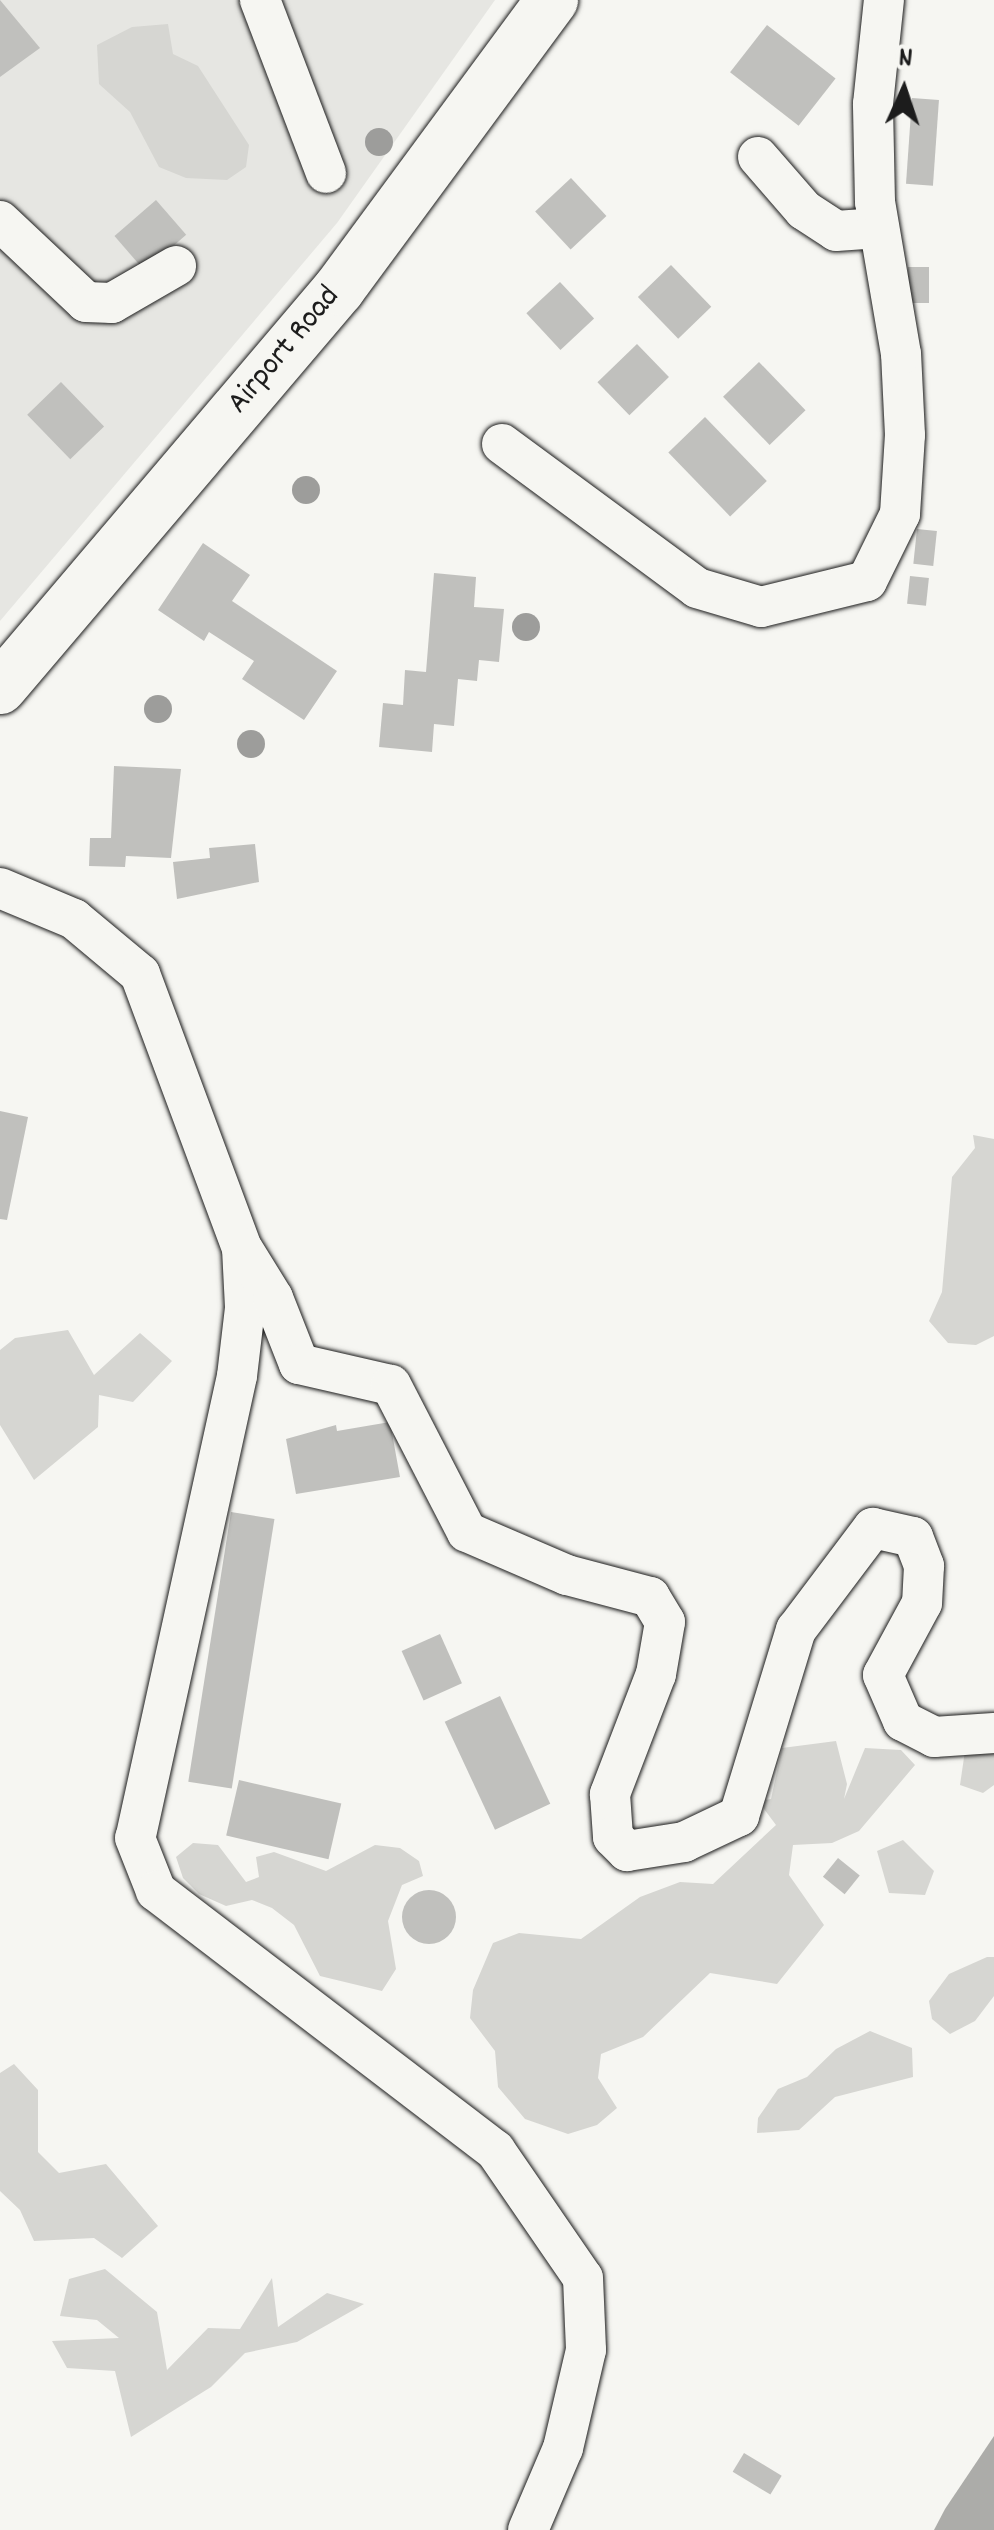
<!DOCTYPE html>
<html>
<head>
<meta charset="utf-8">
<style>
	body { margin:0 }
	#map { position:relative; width:994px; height:2530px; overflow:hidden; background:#f6f6f2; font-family:Dekko,sans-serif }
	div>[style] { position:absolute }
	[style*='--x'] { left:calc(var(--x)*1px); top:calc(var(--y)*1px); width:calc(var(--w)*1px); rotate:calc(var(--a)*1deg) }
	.built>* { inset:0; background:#e6e6e2 }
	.green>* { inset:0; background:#d6d6d2 }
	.water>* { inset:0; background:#acaca9 }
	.building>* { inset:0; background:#c0c0bd; transform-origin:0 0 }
	.round { border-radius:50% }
	.roads { filter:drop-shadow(0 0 2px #1c1c1c) drop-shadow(0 0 2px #1c1c1c) }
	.minor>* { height:40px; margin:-20px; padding:0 20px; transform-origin:20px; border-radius:20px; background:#f6f6f2 }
	.major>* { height:52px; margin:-26px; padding:0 26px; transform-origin:26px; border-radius:26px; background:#f6f6f2 }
	.trees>* { width:28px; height:28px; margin:-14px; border-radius:50%; background:#9d9d9b }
	span { translate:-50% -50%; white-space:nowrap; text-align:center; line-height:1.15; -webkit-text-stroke:9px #f6f6f2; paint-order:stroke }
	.street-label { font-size:32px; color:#1c1c1c }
	.north { position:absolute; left:854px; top:40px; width:100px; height:100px; -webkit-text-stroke:8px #f6f6f2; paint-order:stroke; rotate:3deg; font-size:28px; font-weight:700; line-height:40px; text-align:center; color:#1c1c1c }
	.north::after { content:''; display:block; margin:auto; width:35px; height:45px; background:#1c1c1c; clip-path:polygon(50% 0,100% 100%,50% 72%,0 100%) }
</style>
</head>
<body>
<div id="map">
	<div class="built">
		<div style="clip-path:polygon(0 0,495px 0,337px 223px,0 621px)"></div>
	</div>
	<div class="green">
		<div style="clip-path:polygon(168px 24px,173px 54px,198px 66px,249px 145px,246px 167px,227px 180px,186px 178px,159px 167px,130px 112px,99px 84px,97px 45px,132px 27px)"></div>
		<div style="clip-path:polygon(973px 1135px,994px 1139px,994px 1336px,976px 1345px,948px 1343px,929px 1321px,942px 1292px,952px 1177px,975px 1148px)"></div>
		<div style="clip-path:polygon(68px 1330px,94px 1375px,140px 1333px,172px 1361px,133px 1402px,99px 1395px,98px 1427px,34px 1480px,0 1425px,0 1350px,15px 1338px)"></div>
		<div style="clip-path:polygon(836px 1741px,847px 1784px,844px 1799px,865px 1748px,901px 1750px,915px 1765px,859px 1831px,832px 1843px,793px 1845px,789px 1875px,824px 1925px,777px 1984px,710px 1973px,643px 2037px,601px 2054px,598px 2078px,617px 2108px,597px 2125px,568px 2134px,525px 2119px,498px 2087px,495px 2051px,470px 2018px,473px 1990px,493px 1943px,519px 1933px,581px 1939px,640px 1897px,680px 1882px,713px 1884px,776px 1825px,758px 1801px,771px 1799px,782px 1748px)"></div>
		<div style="clip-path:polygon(966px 1744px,994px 1750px,994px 1785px,983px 1793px,960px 1785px)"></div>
		<div style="clip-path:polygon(903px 1840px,934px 1871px,925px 1895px,889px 1893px,877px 1851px)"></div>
		<div style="clip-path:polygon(193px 1843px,218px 1845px,246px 1882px,259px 1877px,256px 1857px,274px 1852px,326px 1871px,375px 1845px,400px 1848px,419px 1861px,423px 1876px,402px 1885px,388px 1921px,396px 1969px,382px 1991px,320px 1976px,294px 1925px,272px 1908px,252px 1900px,226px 1906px,199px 1894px,183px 1878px,176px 1857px)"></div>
		<div style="clip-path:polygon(987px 1957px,994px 1957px,994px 1996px,975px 2021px,950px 2034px,932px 2019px,929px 2001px,949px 1974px)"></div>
		<div style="clip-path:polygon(870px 2031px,912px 2048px,913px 2077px,835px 2097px,799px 2130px,757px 2133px,758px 2118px,778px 2089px,807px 2077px,836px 2049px)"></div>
		<div style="clip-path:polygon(14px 2064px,38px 2090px,38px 2152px,59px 2173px,106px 2164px,158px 2226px,122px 2258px,94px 2238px,34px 2241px,20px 2210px,0 2191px,0 2073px)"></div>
		<div style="clip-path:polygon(105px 2269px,157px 2312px,167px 2370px,208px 2328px,240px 2329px,272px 2278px,278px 2327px,327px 2293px,364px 2304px,297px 2342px,245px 2353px,211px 2387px,131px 2437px,115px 2371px,67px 2368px,52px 2341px,119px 2338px,97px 2320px,60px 2316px,69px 2279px)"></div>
	</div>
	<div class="water">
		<div style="clip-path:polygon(994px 2436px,994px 2530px,934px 2530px,945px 2509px)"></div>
	</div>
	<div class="building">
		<div style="clip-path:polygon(0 0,40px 48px,0 77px)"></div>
		<div style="left:767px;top:25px;width:87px;height:60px;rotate:38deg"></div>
		<div style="left:912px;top:98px;width:27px;height:86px;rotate:4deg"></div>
		<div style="left:571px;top:178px;width:52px;height:49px;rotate:47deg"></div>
		<div style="left:156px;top:200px;width:46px;height:55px;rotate:49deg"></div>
		<div style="left:671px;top:265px;width:58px;height:46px;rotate:46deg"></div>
		<div style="left:908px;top:267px;width:21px;height:36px"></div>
		<div style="left:560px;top:282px;width:50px;height:46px;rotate:47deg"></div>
		<div style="left:637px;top:344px;width:46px;height:55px;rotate:46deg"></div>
		<div style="left:759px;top:362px;width:67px;height:50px;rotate:46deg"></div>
		<div style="left:61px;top:382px;width:62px;height:47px;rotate:46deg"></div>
		<div style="left:705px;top:417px;width:89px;height:51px;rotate:46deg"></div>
		<div style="left:917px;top:529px;width:20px;height:35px;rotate:6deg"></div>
		<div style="clip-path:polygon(203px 543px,250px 575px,232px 601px,337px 671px,304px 720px,242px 679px,254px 661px,209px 632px,204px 641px,158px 610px)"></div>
		<div style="clip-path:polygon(434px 573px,476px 577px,474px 607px,504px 609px,499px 662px,479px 660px,477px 681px,458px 679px,454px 726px,434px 724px,432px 752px,379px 747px,383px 703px,403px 705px,405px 670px,426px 672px)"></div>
		<div style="left:910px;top:576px;width:19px;height:28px;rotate:6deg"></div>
		<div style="clip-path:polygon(114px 766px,181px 769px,171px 858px,126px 856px,125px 867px,89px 866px,90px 838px,111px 838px)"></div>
		<div style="clip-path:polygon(255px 844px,259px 882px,177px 899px,173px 862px,210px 858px,209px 848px)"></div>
		<div style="clip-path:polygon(0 1111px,28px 1117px,7px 1220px,0 1219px)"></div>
		<div style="clip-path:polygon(390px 1422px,400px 1477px,296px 1494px,286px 1439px,336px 1425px,337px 1431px)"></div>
		<div style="left:231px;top:1512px;width:44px;height:273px;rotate:9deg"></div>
		<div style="left:440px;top:1634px;width:54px;height:42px;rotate:66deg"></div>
		<div style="left:500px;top:1696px;width:119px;height:61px;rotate:65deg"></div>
		<div style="left:239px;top:1780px;width:105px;height:57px;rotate:13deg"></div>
		<div style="left:838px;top:1858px;width:28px;height:24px;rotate:39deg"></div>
		<div class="round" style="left:402px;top:1890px;width:54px;height:54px"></div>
		<div style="left:744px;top:2453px;width:44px;height:22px;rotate:31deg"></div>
	</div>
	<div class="roads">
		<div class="minor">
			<div style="--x:260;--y:0;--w:185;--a:69.1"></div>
			<div style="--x:758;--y:157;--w:70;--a:49"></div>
			<div style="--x:804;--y:210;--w:38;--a:33"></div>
			<div style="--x:836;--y:231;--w:43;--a:-4"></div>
			<div style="--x:0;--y:221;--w:118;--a:43.3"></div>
			<div style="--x:86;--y:302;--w:26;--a:2"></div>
			<div style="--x:112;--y:303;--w:74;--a:-30"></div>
			<div style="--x:502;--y:444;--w:242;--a:36.4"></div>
			<div style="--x:697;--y:588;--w:67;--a:16.5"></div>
			<div style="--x:761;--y:607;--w:109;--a:-13.8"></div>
			<div style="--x:867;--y:581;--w:75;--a:-63.8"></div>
			<div style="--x:900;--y:514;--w:79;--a:-86.4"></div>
			<div style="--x:905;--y:435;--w:81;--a:-92.8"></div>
			<div style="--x:901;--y:354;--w:154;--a:-99.7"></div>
			<div style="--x:875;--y:202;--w:98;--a:-91.2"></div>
			<div style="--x:873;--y:104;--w:105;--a:-84"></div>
			<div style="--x:0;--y:888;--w:80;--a:22.7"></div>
			<div style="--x:74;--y:919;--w:86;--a:39.8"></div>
			<div style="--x:140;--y:974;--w:292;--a:69.6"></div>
			<div style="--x:242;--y:1248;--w:60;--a:87.1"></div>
			<div style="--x:245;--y:1308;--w:68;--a:96.7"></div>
			<div style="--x:237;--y:1376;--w:473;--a:102.4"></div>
			<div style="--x:135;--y:1838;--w:57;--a:68.4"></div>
			<div style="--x:156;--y:1891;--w:427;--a:37.4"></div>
			<div style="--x:495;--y:2150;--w:155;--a:55.5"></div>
			<div style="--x:583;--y:2278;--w:72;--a:87.6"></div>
			<div style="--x:586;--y:2350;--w:101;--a:103.2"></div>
			<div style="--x:563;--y:2448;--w:89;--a:113.1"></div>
			<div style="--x:244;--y:1251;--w:55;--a:58.3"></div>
			<div style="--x:273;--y:1298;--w:71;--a:68.5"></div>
			<div style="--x:299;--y:1364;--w:94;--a:12.9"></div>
			<div style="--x:391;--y:1385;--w:165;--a:62.7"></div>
			<div style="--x:467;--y:1532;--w:109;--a:23.3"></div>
			<div style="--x:567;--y:1575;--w:86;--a:14.8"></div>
			<div style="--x:650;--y:1597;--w:29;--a:59"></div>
			<div style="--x:665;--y:1622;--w:53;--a:99.8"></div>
			<div style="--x:656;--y:1674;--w:129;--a:111"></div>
			<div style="--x:610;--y:1794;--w:43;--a:86"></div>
			<div style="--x:613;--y:1837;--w:20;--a:45"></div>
			<div style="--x:627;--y:1851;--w:58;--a:-9"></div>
			<div style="--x:684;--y:1842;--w:61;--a:-25.3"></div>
			<div style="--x:739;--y:1816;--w:195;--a:-73"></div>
			<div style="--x:796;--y:1630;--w:128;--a:-53"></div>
			<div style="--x:873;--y:1528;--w:41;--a:12.7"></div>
			<div style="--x:913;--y:1537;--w:31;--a:69"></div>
			<div style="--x:924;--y:1566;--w:37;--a:93"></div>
			<div style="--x:922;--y:1603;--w:82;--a:118.4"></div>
			<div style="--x:883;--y:1675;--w:50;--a:66.5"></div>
			<div style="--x:903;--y:1721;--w:35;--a:27"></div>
			<div style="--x:934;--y:1737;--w:60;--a:-3.8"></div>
		</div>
		<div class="major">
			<div style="--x:0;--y:688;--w:524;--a:-49.65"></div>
			<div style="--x:339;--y:289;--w:359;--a:-53.6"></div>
		</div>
	</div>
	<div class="trees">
		<div style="left:379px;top:142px"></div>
		<div style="left:306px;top:490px"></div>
		<div style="left:526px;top:627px"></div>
		<div style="left:158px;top:709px"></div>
		<div style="left:251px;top:744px"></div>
	</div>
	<div class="street-label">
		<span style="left:285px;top:351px;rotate:-50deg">Airport Road</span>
	</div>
	<div class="north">N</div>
</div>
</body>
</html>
